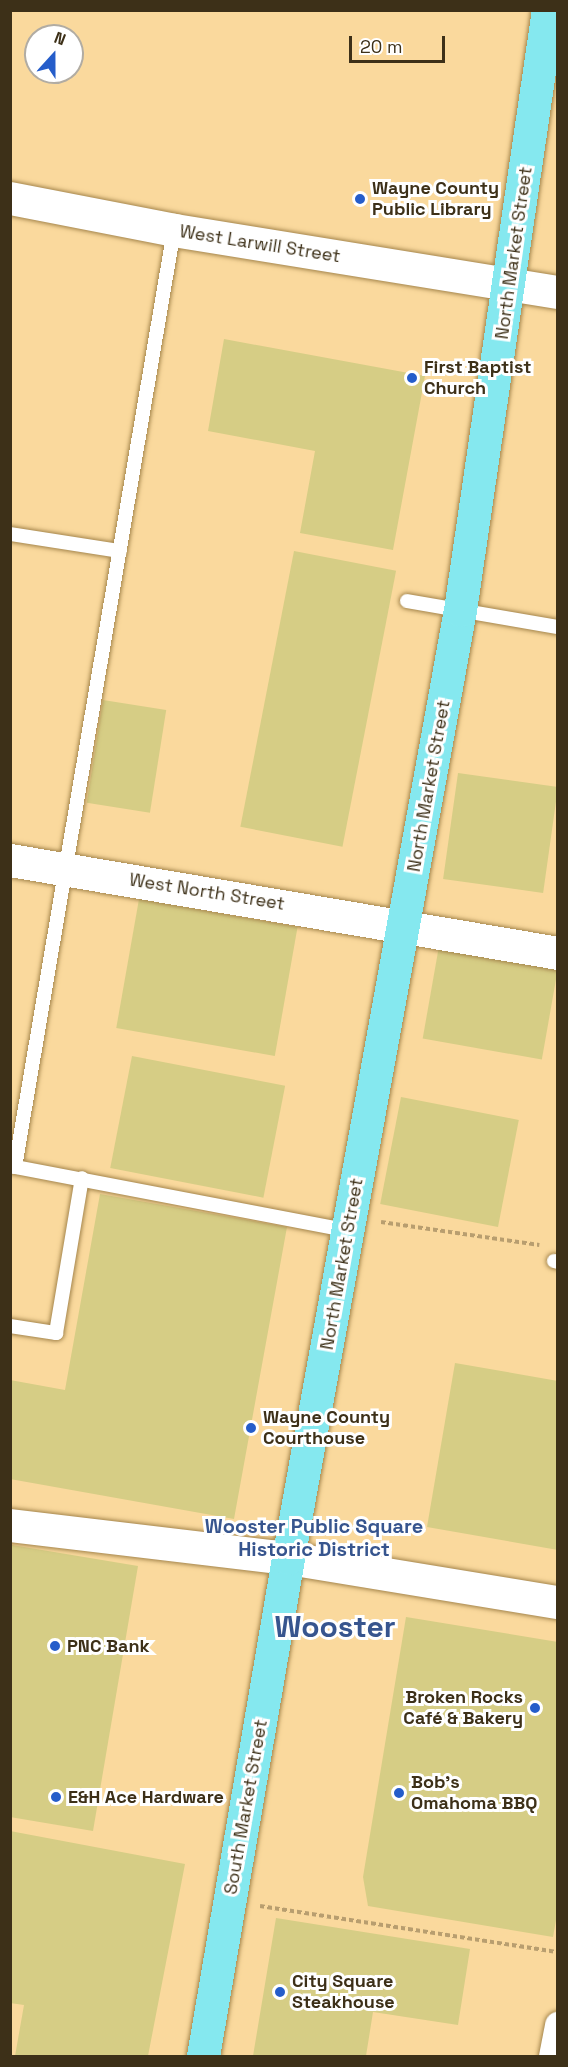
<!DOCTYPE html>
<html>
<head>
<meta charset="utf-8">
<style>
	body { margin:0 }
	#map { position:relative; width:568px; height:2067px; overflow:hidden; background:#fad99d; font-family:"Space Grotesk",sans-serif }
	div>[style] { position:absolute }
	[style*='--x'] { left:calc(var(--x)*1px); top:calc(var(--y)*1px); width:calc(var(--w)*1px); rotate:calc(var(--a)*1deg) }
	.building>* { inset:0; background:#d6cd85; transform-origin:0 0 }
	.path>* { height:4px; margin-top:-2px; transform-origin:0; background:repeating-linear-gradient(90deg,#b89e6f 0 4.5px,transparent 0 7.5px) }
	.roads { filter:drop-shadow(0 0 2px #a5864d) drop-shadow(0 0 2px #a5864d) }
	.service>* { height:14px; margin:-7px; padding:0 7px; transform-origin:7px; border-radius:7px; background:#fff }
	.minor>* { height:27px; margin:-13.5px; padding:0 13.5px; transform-origin:13.5px; border-radius:13.5px; background:#fff }
	.tertiary>* { height:33px; margin:-16.5px; padding:0 16.5px; transform-origin:16.5px; border-radius:16.5px; background:#fff }
	.secondary>* { height:33px; margin:-16.5px; padding:0 16.5px; transform-origin:16.5px; border-radius:16.5px; background:#fff }
	.primary>* { height:33px; margin:-16.5px; padding:0 16.5px; transform-origin:16.5px; border-radius:16.5px; background:#85e8ef }
	.dots>* { width:16px; height:16px; translate:-50% -50%; box-sizing:border-box; border:3px solid #fff; border-radius:50% }
	span { translate:-50% -50%; white-space:nowrap; text-align:center; line-height:1.15; -webkit-text-stroke:6px #fff; paint-order:stroke }
	.poi-label { font-size:18px; color:#3d3018; font-weight:700 }
	.left { translate:0 -50%; text-align:left }
	.right { translate:-100% -50%; text-align:right }
	.street-label { font-size:18px; color:#3d3018 }
	.neighbourhood-label { font-size:20px; color:#37558e; font-weight:700 }
	.town-label { font-size:30px; color:#37558e; font-weight:700 }
	.frame { position:absolute; inset:0; border:12px solid #3d3018; pointer-events:none }
	.north { position:absolute; left:24px; top:24px; width:60px; height:60px; box-sizing:border-box; background:#fff; border:2px solid #b1aca3; border-radius:50%; rotate:21deg; font-size:16px; font-weight:700; line-height:24px; text-align:center; color:#3d3018 }
	.north::after { content:''; display:block; margin:auto; width:21px; height:27px; background:#255dca; clip-path:polygon(50% 0,100% 100%,50% 72%,0 100%) }
	.scale { position:absolute; left:349px; top:36px; width:96px; height:27px; box-sizing:border-box; border:3px solid #3d3018; border-top:0; padding-left:8px; font-size:18px; line-height:21px; white-space:nowrap; color:#3d3018; -webkit-text-stroke:4px #fff; paint-order:stroke }
</style>
</head>
<body>
<div id="map">
	<div class="building">
		<div style="clip-path:polygon(224px 339px,425px 376px,393px 550px,300px 533px,315px 451px,208px 431px)"></div>
		<div style="left:294px;top:551px;width:104px;height:281px;rotate:11deg"></div>
		<div style="left:103px;top:700px;width:64px;height:104px;rotate:9deg"></div>
		<div style="left:458px;top:773px;width:101px;height:107px;rotate:8deg"></div>
		<div style="left:139px;top:899px;width:161px;height:131px;rotate:10deg"></div>
		<div style="left:439px;top:946px;width:121px;height:94px;rotate:10deg"></div>
		<div style="left:132px;top:1056px;width:156px;height:114px;rotate:11deg"></div>
		<div style="left:401px;top:1097px;width:120px;height:109px;rotate:11deg"></div>
		<div style="clip-path:polygon(100px 1194px,287px 1227px,234px 1519px,10px 1479px,10px 1380px,65px 1390px)"></div>
		<div style="clip-path:polygon(455px 1363px,558px 1381px,558px 1550px,427px 1527px)"></div>
		<div style="clip-path:polygon(12px 1545px,138px 1566px,93px 1831px,10px 1817px)"></div>
		<div style="clip-path:polygon(406px 1617px,558px 1642px,558px 1909px,553px 1937px,368px 1906px,363px 1877px)"></div>
		<div style="clip-path:polygon(10px 1831px,185px 1864px,148px 2056px,15px 2056px,24px 2005px,10px 2003px)"></div>
		<div style="clip-path:polygon(276px 1918px,470px 1949px,458px 2025px,373px 2012px,366px 2056px,253px 2056px)"></div>
	</div>
	<div class="path">
		<div style="--x:381;--y:1222;--w:160;--a:8.3"></div>
		<div style="--x:260;--y:1906;--w:302;--a:8.8"></div>
	</div>
	<div class="roads">
		<div class="service">
			<div style="--x:10;--y:534;--w:111;--a:8.8"></div>
			<div style="--x:407;--y:601;--w:153;--a:9.8"></div>
			<div style="--x:10;--y:1166;--w:343;--a:10.8"></div>
			<div style="--x:15;--y:1167;--w:950;--a:-80.37"></div>
			<div style="--x:554;--y:1261;--w:4;--a:14"></div>
			<div style="--x:10;--y:1326;--w:47;--a:8.7"></div>
			<div style="--x:56;--y:1333;--w:157;--a:-80.5"></div>
		</div>
		<div class="minor">
			<div style="--x:552;--y:2056;--w:32;--a:-79"></div>
		</div>
		<div class="tertiary">
			<div style="--x:10;--y:198;--w:167;--a:11"></div>
			<div style="--x:174;--y:230;--w:389;--a:9.2"></div>
			<div style="--x:10;--y:860;--w:556;--a:9.63"></div>
		</div>
		<div class="secondary">
			<div style="--x:10;--y:1525;--w:280;--a:6.8"></div>
			<div style="--x:288;--y:1558;--w:274;--a:9.3"></div>
		</div>
		<div class="primary">
			<div style="--x:203;--y:2056;--w:505;--a:-80.31"></div>
			<div style="--x:288;--y:1558;--w:963;--a:-79.72"></div>
			<div style="--x:460;--y:610;--w:606;--a:-81.66"></div>
		</div>
	</div>
	<div class="dots">
		<div style="left:360px;top:199px;background:#255dca"></div>
		<div style="left:412px;top:378px;background:#255dca"></div>
		<div style="left:251px;top:1428px;background:#255dca"></div>
		<div style="left:55px;top:1646px;background:#255dca"></div>
		<div style="left:535px;top:1708px;background:#255dca"></div>
		<div style="left:399px;top:1793px;background:#255dca"></div>
		<div style="left:56px;top:1797px;background:#255dca"></div>
		<div style="left:280px;top:1992px;background:#255dca"></div>
	</div>
	<div class="poi-label">
		<span class="left" style="left:372px;top:199px">Wayne County<br>Public Library</span>
		<span class="left" style="left:424px;top:378px">First Baptist<br>Church</span>
		<span class="left" style="left:263px;top:1428px">Wayne County<br>Courthouse</span>
		<span class="left" style="left:67px;top:1646px">PNC Bank</span>
		<span class="right" style="left:523px;top:1708px">Broken Rocks<br>Café &amp; Bakery</span>
		<span class="left" style="left:411px;top:1793px">Bob's<br>Omahoma BBQ</span>
		<span class="left" style="left:68px;top:1797px">E&amp;H Ace Hardware</span>
		<span class="left" style="left:292px;top:1992px">City Square<br>Steakhouse</span>
	</div>
	<div class="street-label">
		<span style="left:260px;top:244px;rotate:9deg">West Larwill Street</span>
		<span style="left:514px;top:253px;rotate:-82deg">North Market Street</span>
		<span style="left:429px;top:786px;rotate:-80deg">North Market Street</span>
		<span style="left:207px;top:892px;rotate:9deg">West North Street</span>
		<span style="left:342px;top:1264px;rotate:-80deg">North Market Street</span>
		<span style="left:246px;top:1807px;rotate:-80deg">South Market Street</span>
	</div>
	<div class="neighbourhood-label">
		<span style="left:314px;top:1538px">Wooster Public Square<br>Historic District</span>
	</div>
	<div class="town-label">
		<span style="left:335px;top:1627px">Wooster</span>
	</div>
	<div class="frame"></div>
	<div class="north">N</div>
	<div class="scale">20 m</div>
</div>
</body>
</html>
